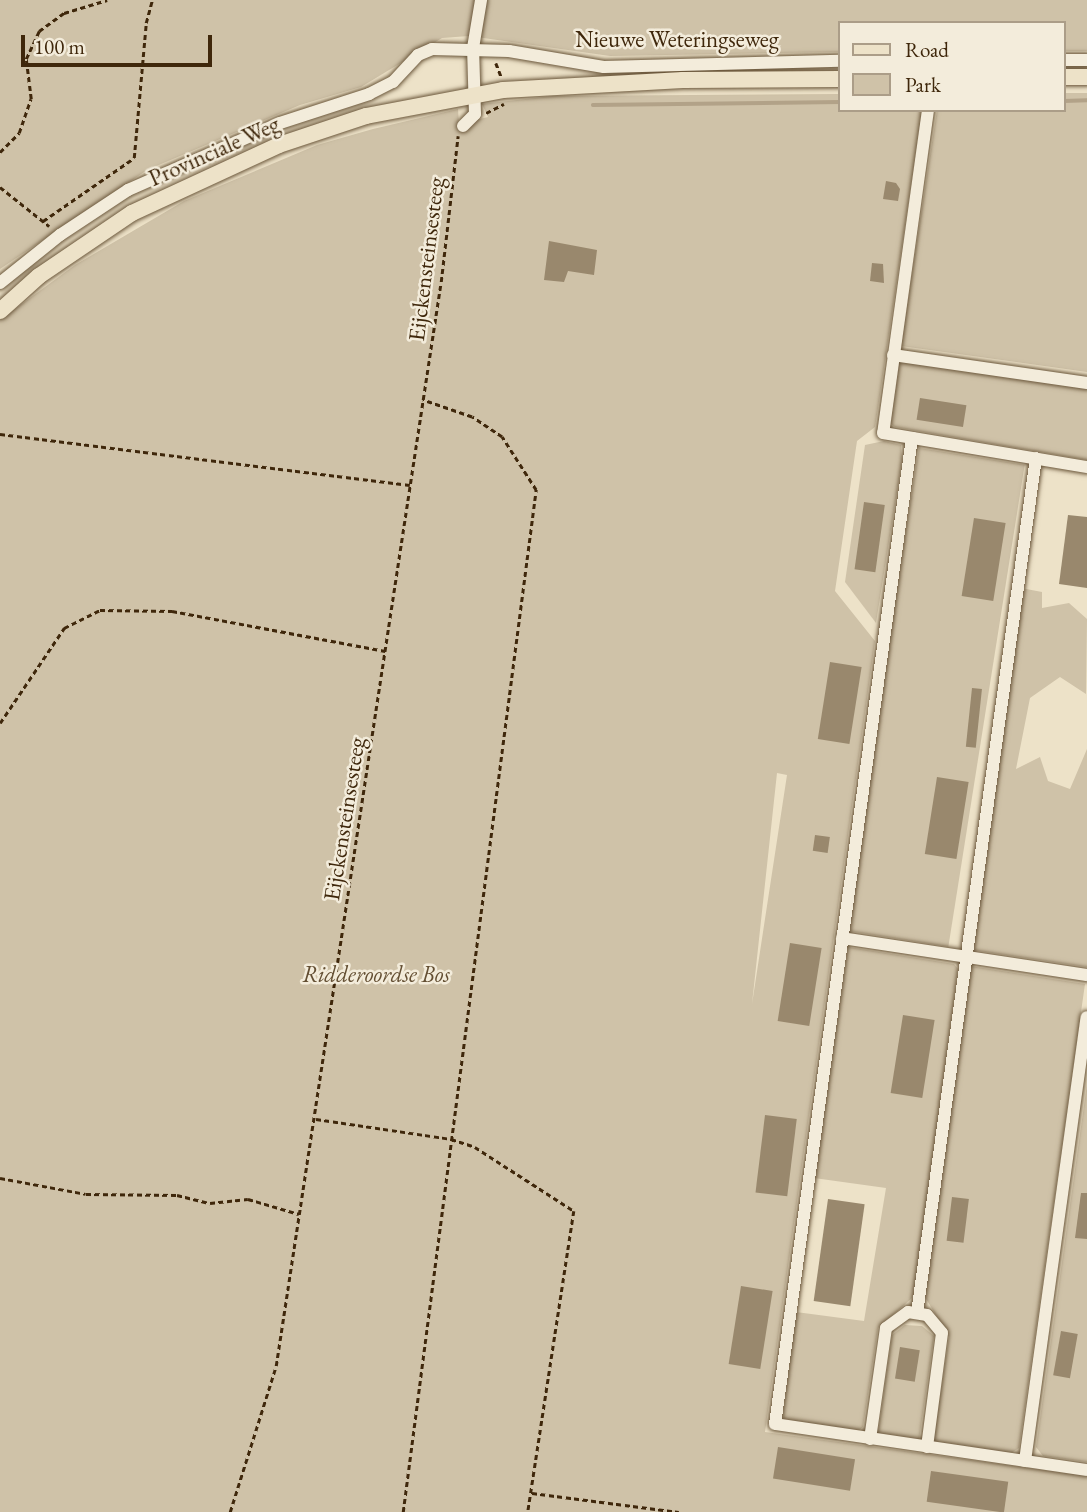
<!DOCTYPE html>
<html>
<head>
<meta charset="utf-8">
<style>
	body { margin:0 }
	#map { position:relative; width:1087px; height:1512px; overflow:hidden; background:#ede2c8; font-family:"EB Garamond",serif }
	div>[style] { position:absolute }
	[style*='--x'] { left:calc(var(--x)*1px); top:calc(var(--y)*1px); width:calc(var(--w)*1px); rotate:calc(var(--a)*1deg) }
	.green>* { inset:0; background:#cfc2a8; transform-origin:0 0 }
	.stream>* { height:3.5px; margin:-1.75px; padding:0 1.75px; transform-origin:1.75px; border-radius:1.75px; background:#b2a288 }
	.building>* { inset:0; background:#99886d; transform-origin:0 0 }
	.path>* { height:2.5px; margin-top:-1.25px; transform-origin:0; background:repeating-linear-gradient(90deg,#3f270b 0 5px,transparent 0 8.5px) }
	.roads { filter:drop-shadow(0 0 2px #6a563a) drop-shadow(0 0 2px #6a563a) }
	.minor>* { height:12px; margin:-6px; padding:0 6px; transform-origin:6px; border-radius:6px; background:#f3ecdb }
	.major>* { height:16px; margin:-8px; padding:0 8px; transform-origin:8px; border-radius:8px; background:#ede2c8 }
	span { translate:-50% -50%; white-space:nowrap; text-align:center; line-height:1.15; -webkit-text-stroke:5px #f3ecdb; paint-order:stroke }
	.street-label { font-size:23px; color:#3f270b }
	.park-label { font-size:23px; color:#634e32; font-style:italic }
	.legend { position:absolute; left:838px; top:21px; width:228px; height:91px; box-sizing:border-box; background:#f3ecdb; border:2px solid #ab9d88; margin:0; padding:9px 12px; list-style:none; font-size:21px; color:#3f270b }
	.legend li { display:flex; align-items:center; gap:14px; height:35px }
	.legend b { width:35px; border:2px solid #ab9d88 }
	.scale { position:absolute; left:21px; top:35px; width:191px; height:32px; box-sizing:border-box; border:4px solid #3f270b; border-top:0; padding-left:9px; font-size:21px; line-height:24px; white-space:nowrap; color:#3f270b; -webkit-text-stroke:5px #f3ecdb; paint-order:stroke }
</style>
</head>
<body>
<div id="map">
	<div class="green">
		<div style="clip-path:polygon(0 0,1087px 0,1087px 51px,1064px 51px,1064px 23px,840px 23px,840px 52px,610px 56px,469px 36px,442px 38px,361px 87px,300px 105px,147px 170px,0 269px)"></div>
		<div style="clip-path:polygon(1064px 93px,1087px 93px,1087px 372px,901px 346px,937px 110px,1064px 110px)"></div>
		<div style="clip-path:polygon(evenodd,840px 94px,840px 110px,922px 110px,878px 408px,875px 427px,857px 441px,835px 591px,875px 641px,765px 1432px,1087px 1476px,1087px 1512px,0 1512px,0 320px,75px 265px,184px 201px,317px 145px,373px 129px,458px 109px,459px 124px,488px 117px,482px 104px,553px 96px,840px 94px,777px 773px,787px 775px,752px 1004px,777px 773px)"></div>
		<div style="clip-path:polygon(899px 361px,1087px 389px,1087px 460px,895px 427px,890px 423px)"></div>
		<div style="clip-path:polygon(884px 441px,901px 445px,902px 460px,876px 623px,845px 582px,865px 445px)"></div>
		<div style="left:919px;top:448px;width:107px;height:488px;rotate:9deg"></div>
		<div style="clip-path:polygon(1021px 588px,1042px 592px,1042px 608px,1069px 603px,1087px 619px,1086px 694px,1060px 677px,1030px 698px,1016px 769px,1040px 757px,1048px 781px,1070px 789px,1087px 749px,1087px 967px,972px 950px)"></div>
		<div style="clip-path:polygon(848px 947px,954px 964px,958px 969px,915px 1291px,912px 1298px,878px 1328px,863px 1427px,858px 1431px,785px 1421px,783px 1414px,796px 1312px,864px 1321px,886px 1188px,814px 1178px)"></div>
		<div style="clip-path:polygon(970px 966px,1085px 984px,1019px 1448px,1011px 1453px,936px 1444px,934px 1437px,949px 1337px,925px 1297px)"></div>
		<div style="clip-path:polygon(1087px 1084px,1087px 1462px,1043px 1456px,1036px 1447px)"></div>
		<div style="clip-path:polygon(905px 1325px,922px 1326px,934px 1336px,919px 1440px,878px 1433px,892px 1335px)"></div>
	</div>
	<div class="stream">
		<div style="--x:1064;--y:101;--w:23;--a:-2"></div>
		<div style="--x:593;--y:105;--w:247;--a:-0.7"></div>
	</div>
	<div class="building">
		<div style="clip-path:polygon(886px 181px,896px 183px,900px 189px,898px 201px,883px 199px)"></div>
		<div style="clip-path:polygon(549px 241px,597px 250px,594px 275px,568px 271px,564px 282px,544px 280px)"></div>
		<div style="clip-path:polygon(872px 263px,883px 264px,884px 283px,870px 281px)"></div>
		<div style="left:920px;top:398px;width:47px;height:22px;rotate:9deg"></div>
		<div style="left:864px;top:502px;width:21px;height:68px;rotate:8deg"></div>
		<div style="clip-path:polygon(1068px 515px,1087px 517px,1087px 588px,1059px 584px)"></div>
		<div style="left:974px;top:518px;width:32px;height:79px;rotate:9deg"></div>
		<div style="left:830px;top:662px;width:32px;height:78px;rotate:9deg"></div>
		<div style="left:972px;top:688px;width:10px;height:59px;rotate:6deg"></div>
		<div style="left:937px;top:777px;width:32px;height:78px;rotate:9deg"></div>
		<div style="left:815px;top:835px;width:15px;height:16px;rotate:8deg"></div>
		<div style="left:790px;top:943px;width:32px;height:79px;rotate:9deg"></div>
		<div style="left:903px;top:1015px;width:32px;height:79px;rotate:9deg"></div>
		<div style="left:765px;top:1115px;width:32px;height:78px;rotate:7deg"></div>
		<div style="clip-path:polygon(1081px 1193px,1087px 1193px,1087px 1239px,1075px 1238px)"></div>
		<div style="left:952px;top:1197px;width:17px;height:44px;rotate:7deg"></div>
		<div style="left:828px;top:1199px;width:37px;height:103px;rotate:8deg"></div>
		<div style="left:741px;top:1286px;width:32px;height:79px;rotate:9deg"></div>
		<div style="left:1061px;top:1331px;width:17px;height:45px;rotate:10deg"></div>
		<div style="left:900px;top:1347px;width:20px;height:32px;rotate:9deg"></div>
		<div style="left:778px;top:1447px;width:78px;height:32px;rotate:9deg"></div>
		<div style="left:931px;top:1471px;width:78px;height:31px;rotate:8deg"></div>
	</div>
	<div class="path">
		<div style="--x:496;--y:63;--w:14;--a:69"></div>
		<div style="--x:486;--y:113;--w:20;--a:-27"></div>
		<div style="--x:0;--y:152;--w:27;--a:-45"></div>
		<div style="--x:19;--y:133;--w:36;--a:-71"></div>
		<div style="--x:31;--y:99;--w:40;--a:-97.1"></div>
		<div style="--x:26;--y:59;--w:31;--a:-65"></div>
		<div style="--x:39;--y:31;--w:31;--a:-36"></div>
		<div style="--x:64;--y:13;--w:45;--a:-16.8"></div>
		<div style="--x:0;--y:187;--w:63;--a:38.5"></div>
		<div style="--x:43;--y:221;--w:111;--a:-34.7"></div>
		<div style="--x:134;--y:158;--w:136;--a:-84.9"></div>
		<div style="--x:146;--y:23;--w:24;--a:-75"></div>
		<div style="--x:0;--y:434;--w:413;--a:7.1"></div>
		<div style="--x:0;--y:723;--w:115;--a:-56"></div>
		<div style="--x:64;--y:628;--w:40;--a:-26.6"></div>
		<div style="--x:100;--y:610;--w:72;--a:0.8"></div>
		<div style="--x:172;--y:611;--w:217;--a:10.6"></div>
		<div style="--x:316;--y:1119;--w:136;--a:8.4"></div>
		<div style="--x:451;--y:1139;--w:25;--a:18"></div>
		<div style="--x:475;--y:1147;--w:118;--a:32.9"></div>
		<div style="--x:574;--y:1211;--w:304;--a:98.7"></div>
		<div style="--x:0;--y:1178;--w:87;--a:10.5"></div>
		<div style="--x:86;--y:1194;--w:91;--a:0.6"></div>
		<div style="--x:177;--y:1195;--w:34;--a:14"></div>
		<div style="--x:210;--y:1203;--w:38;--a:-6"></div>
		<div style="--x:248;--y:1199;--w:53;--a:16.4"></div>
		<div style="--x:532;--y:1493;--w:148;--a:7.4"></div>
		<div style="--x:230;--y:1512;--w:153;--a:-72.5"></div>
		<div style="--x:276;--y:1366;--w:1096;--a:-81.35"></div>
		<div style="--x:441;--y:282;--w:147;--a:-83.4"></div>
		<div style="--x:403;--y:1512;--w:1031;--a:-82.59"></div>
		<div style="--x:536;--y:490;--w:63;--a:-122.7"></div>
		<div style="--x:502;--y:437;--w:36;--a:-146"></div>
		<div style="--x:472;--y:417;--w:52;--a:-160.9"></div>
	</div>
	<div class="roads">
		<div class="minor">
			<div style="--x:1064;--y:60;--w:23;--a:0"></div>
			<div style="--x:928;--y:110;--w:326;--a:97.9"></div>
			<div style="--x:883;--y:433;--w:207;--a:9.5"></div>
			<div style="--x:463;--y:126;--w:17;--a:-45"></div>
			<div style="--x:475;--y:114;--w:66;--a:-91.7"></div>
			<div style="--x:473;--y:48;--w:49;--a:-80.5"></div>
			<div style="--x:0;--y:283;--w:77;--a:-38.7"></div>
			<div style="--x:60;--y:235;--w:82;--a:-33.5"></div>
			<div style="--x:128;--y:190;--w:166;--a:-23.8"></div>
			<div style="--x:280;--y:123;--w:94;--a:-18"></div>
			<div style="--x:369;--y:94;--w:27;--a:-27"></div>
			<div style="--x:393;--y:82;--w:37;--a:-47"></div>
			<div style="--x:418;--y:55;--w:15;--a:-23"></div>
			<div style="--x:432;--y:49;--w:77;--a:1.5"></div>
			<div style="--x:509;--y:51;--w:96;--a:9.6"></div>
			<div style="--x:604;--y:67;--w:236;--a:-1.5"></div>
			<div style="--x:893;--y:355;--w:196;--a:8.2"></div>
			<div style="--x:912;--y:438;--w:995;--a:97.91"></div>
			<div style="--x:775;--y:1424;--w:315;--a:8.4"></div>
			<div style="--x:842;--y:938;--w:248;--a:8.6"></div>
			<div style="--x:917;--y:1313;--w:863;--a:-82.08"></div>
			<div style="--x:870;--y:1439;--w:112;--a:-81.8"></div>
			<div style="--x:886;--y:1328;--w:27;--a:-36"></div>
			<div style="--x:908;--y:1312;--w:19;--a:9"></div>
			<div style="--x:927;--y:1315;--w:23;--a:50"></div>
			<div style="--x:942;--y:1333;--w:115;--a:97.5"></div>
			<div style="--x:1025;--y:1461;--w:448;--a:-82.1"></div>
		</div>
		<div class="major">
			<div style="--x:1064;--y:77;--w:23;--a:0"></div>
			<div style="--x:0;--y:311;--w:52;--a:-41.9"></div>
			<div style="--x:39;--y:276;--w:112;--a:-34.1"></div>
			<div style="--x:132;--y:213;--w:162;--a:-24.8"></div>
			<div style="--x:279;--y:145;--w:92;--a:-18.4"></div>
			<div style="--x:366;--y:116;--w:139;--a:-10.7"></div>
			<div style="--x:503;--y:90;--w:180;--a:-3.2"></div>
			<div style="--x:683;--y:80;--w:157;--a:-0.4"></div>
		</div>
	</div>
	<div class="street-label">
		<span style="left:677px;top:39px">Nieuwe Weteringseweg</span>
		<span style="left:214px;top:151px;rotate:-24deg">Provinciale Weg</span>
		<span style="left:426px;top:259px;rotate:-83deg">Eijckensteinsesteeg</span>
		<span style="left:344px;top:819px;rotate:-81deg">Eijckensteinsesteeg</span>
	</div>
	<div class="park-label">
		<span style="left:376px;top:974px">Ridderoordse Bos</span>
	</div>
	<ul class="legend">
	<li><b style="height:9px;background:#ede2c8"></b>Road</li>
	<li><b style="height:19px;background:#cfc2a8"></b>Park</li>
	</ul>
	<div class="scale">100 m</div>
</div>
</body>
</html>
